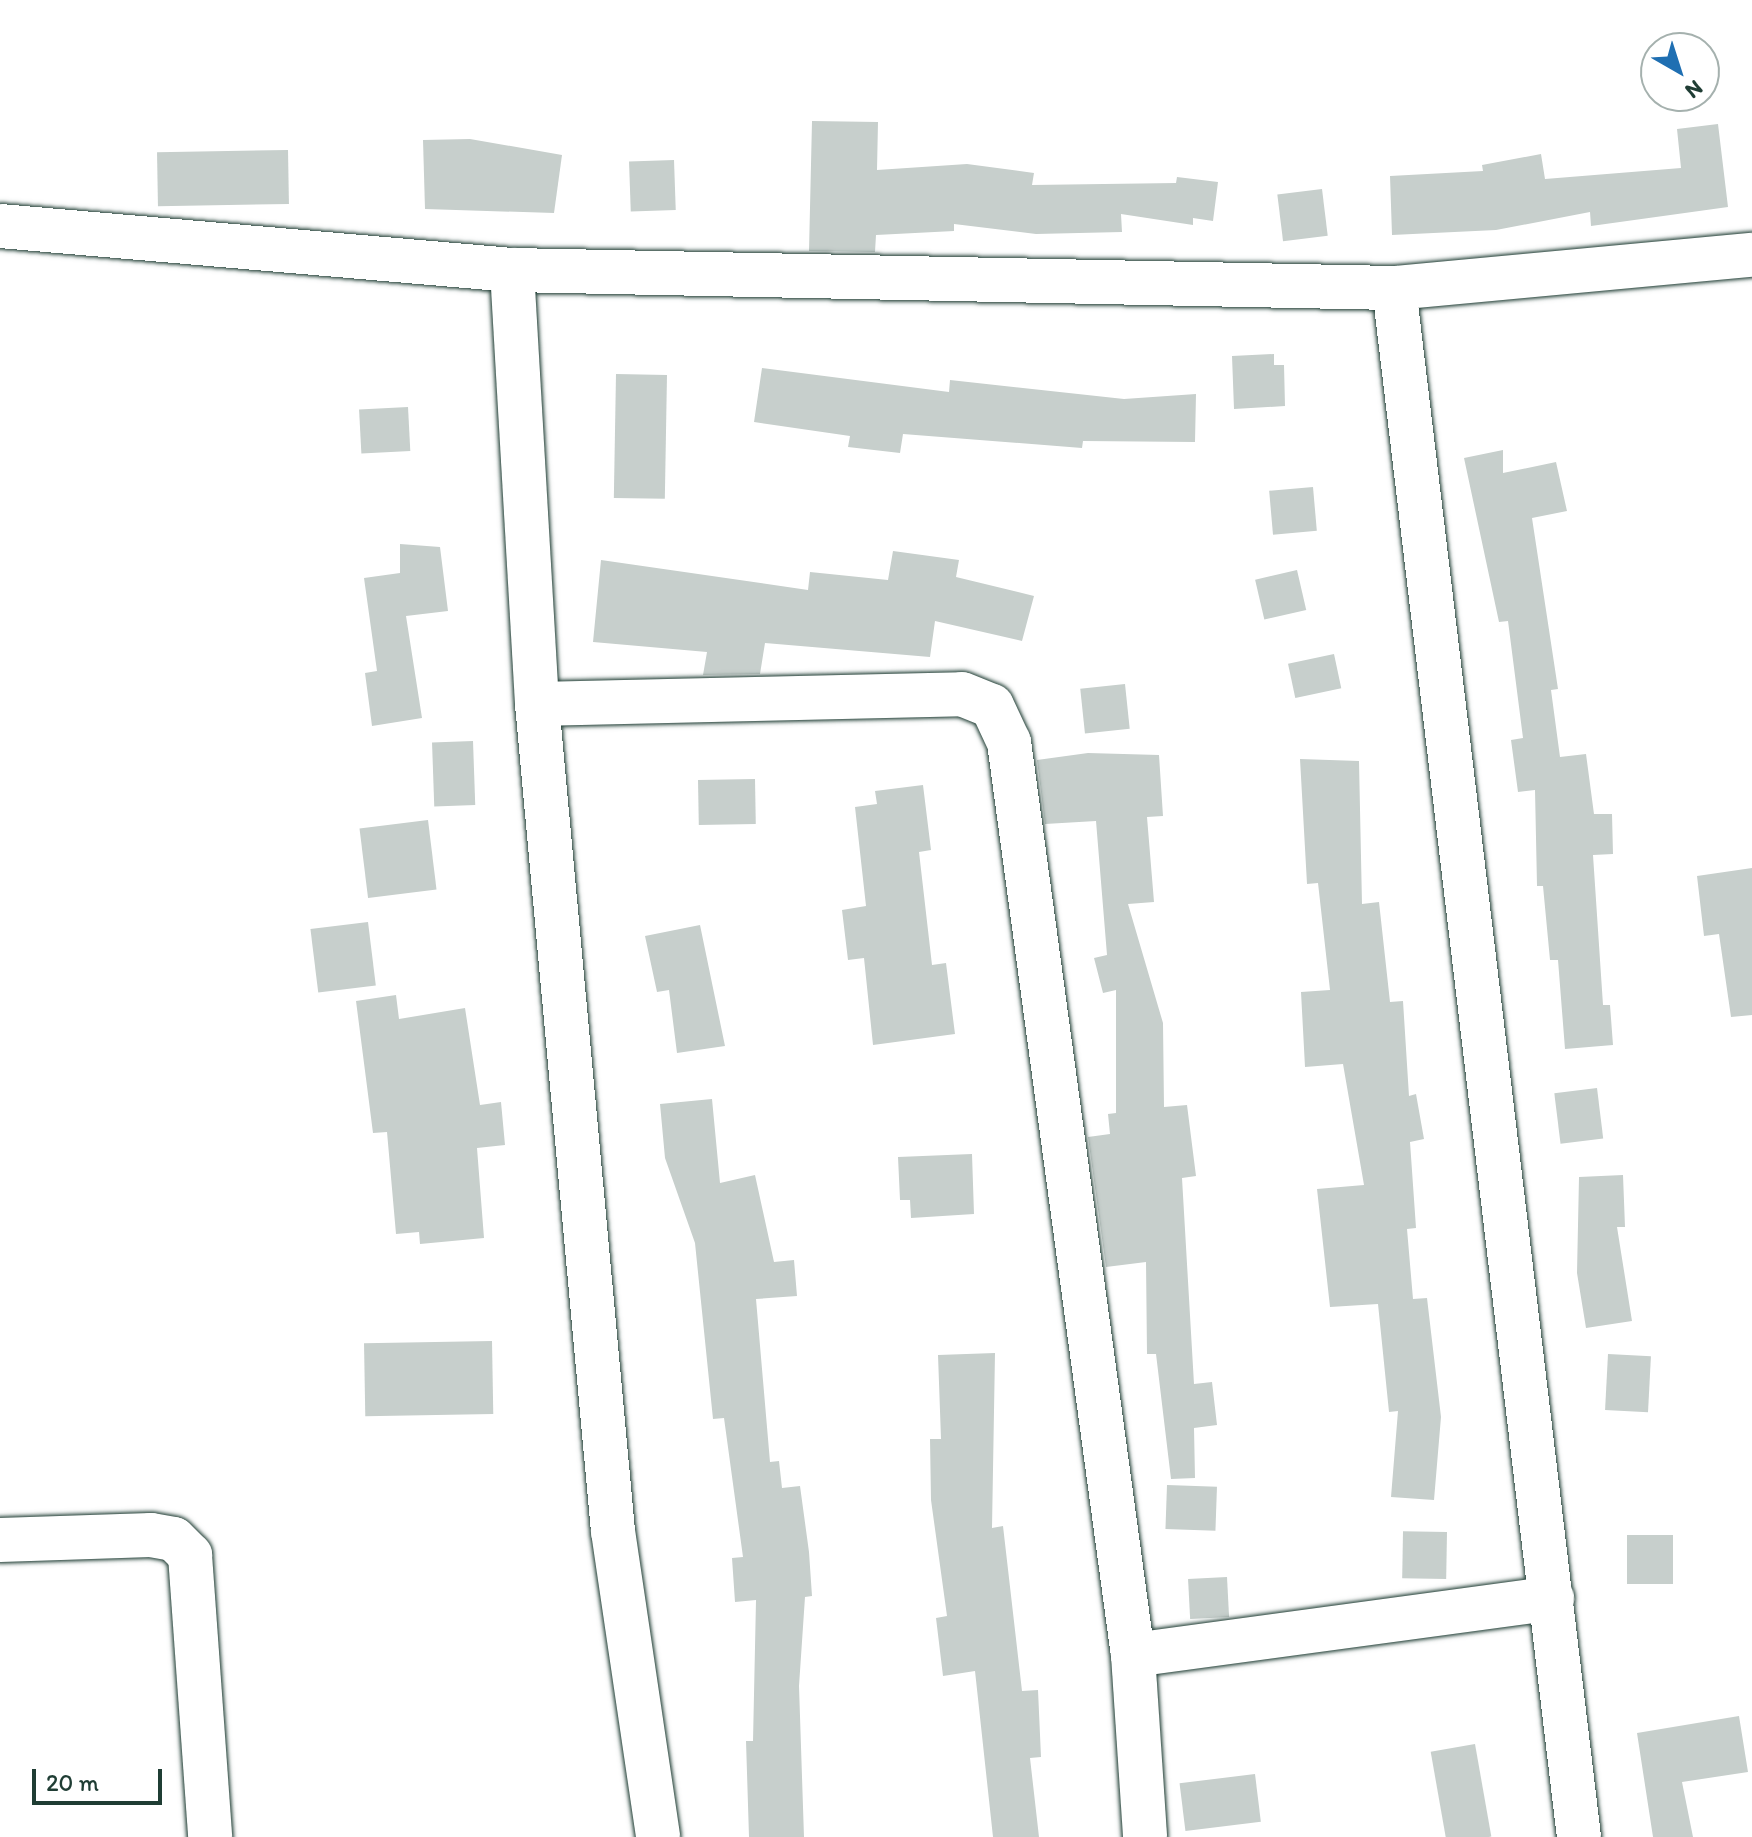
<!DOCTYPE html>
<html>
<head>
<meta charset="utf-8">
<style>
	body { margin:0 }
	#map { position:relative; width:1752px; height:1837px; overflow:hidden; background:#fff; font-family:Itim,sans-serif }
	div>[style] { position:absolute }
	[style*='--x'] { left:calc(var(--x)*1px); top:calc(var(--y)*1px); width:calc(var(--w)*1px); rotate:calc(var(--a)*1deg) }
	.building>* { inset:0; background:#c7cfcc; transform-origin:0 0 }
	.roads { filter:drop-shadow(0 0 2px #1f3d34) drop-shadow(0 0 2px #1f3d34) }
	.minor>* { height:44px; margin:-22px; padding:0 22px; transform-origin:22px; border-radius:22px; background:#fff }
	span { translate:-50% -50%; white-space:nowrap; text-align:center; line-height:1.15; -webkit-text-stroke:6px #fff; paint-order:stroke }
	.north { position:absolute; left:1640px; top:32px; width:80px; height:80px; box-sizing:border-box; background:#fff; border:2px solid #a5b1ae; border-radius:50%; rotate:141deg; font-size:22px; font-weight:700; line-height:32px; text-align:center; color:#1f3d34 }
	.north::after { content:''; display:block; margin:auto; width:28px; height:36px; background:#1f6fb2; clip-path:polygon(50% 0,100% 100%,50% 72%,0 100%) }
	.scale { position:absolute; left:32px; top:1769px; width:130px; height:36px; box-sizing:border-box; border:4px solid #1f3d34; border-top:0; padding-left:10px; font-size:24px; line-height:28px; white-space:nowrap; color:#1f3d34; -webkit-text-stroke:6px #fff; paint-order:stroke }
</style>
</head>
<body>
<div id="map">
	<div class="building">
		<div style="clip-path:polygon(812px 121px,878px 122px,877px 170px,967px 164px,1034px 173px,1032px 185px,1176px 183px,1177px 177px,1218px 182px,1213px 221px,1193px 218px,1193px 225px,1121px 214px,1122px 232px,1036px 234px,954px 224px,954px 231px,876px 235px,875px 252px,809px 251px)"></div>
		<div style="clip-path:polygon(1718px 124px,1728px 207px,1591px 226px,1590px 212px,1496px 230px,1392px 235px,1390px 176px,1483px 171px,1482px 165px,1541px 154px,1545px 179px,1681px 168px,1677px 129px)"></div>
		<div style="clip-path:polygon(470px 139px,562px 155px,554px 213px,425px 209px,423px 140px)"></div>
		<div style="left:288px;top:150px;width:54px;height:131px;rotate:89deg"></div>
		<div style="left:674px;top:160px;width:50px;height:45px;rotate:88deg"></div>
		<div style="left:1322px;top:189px;width:47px;height:45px;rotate:83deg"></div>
		<div style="clip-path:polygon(1274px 354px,1274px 365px,1284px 365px,1285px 406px,1234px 409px,1232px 356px)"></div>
		<div style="clip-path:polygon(762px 368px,949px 392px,950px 380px,1124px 399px,1196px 394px,1195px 442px,1083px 441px,1082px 448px,903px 434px,900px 453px,848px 447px,850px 436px,754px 422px)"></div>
		<div style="left:616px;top:374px;width:51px;height:124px;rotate:1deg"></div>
		<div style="left:408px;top:407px;width:44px;height:49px;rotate:87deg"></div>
		<div style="clip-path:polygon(1503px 450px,1503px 473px,1556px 462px,1567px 511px,1532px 518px,1558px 689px,1551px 690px,1560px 757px,1586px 754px,1594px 814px,1612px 814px,1613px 854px,1593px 855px,1603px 1005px,1610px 1005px,1613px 1045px,1565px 1049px,1558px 960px,1550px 960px,1543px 886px,1537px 886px,1535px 790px,1518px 792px,1511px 740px,1523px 738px,1508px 621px,1499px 622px,1464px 458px)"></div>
		<div style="left:1313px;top:487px;width:44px;height:44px;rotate:85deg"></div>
		<div style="clip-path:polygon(400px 544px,440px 547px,448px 611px,406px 616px,422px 718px,372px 726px,365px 673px,377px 671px,364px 578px,400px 573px)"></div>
		<div style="clip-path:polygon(893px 551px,959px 560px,956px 577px,1034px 596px,1022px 641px,935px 621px,930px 657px,765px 643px,760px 674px,703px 675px,707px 652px,593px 642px,601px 560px,808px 590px,810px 572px,888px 580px)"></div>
		<div style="left:1297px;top:570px;width:41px;height:43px;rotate:77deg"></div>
		<div style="left:1334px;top:654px;width:35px;height:47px;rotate:78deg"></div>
		<div style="left:1125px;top:684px;width:45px;height:45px;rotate:84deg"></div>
		<div style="left:473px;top:741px;width:64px;height:41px;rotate:88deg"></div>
		<div style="clip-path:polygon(1088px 753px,1159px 755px,1163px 816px,1147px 817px,1154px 902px,1128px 904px,1163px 1023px,1164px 1107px,1187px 1105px,1196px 1176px,1182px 1178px,1194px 1384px,1212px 1382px,1217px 1425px,1194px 1428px,1195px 1478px,1171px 1479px,1156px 1354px,1147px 1354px,1146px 1262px,1106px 1267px,1088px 1137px,1110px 1134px,1108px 1114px,1116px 1113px,1116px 990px,1103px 993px,1094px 958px,1107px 955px,1096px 821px,1045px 824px,1037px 760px)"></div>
		<div style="clip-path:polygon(1300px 759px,1359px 761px,1362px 904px,1379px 902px,1390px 1002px,1403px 1001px,1409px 1096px,1416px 1094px,1424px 1139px,1410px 1142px,1416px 1228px,1407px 1229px,1413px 1299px,1427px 1298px,1441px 1417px,1434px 1500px,1391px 1497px,1398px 1411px,1389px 1412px,1378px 1304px,1330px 1307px,1317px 1189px,1364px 1185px,1343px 1064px,1305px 1067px,1301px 992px,1330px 990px,1318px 883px,1307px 884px)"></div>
		<div style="left:755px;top:779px;width:45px;height:57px;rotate:89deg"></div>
		<div style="clip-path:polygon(923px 785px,931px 850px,919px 852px,932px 965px,946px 963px,955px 1034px,873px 1045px,864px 958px,848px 960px,842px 910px,866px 906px,855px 807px,877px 804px,875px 791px)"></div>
		<div style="left:428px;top:820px;width:70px;height:69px;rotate:83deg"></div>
		<div style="clip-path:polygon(1752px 868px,1752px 1015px,1731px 1017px,1719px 934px,1704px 936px,1697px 876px)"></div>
		<div style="left:368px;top:922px;width:64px;height:58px;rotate:83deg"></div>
		<div style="clip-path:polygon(700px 925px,725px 1046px,677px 1053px,669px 990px,657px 992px,645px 936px)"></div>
		<div style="clip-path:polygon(396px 995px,399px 1019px,465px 1008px,480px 1105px,501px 1102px,505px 1145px,477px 1148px,484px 1238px,420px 1244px,419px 1232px,396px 1234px,387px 1132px,373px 1133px,356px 1001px)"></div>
		<div style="left:1597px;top:1088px;width:51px;height:43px;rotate:83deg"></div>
		<div style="clip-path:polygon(712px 1099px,720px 1183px,755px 1175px,774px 1262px,794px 1260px,797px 1296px,756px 1299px,770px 1462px,779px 1461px,782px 1488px,800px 1486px,809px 1552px,812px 1596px,805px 1597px,799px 1686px,804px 1837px,749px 1837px,746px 1741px,753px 1741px,756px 1600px,735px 1602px,732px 1558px,743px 1557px,724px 1418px,713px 1419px,695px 1243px,665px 1158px,660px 1104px)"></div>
		<div style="clip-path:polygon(972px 1154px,974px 1214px,911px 1218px,910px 1200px,900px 1200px,898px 1157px)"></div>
		<div style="clip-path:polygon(1623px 1175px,1625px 1227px,1617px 1227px,1632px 1321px,1586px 1328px,1577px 1273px,1579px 1177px)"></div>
		<div style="left:492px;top:1341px;width:73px;height:128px;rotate:89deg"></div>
		<div style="clip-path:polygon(995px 1353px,992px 1528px,1003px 1526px,1022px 1691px,1038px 1690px,1041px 1757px,1030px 1758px,1039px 1837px,993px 1837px,975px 1671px,943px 1676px,936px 1618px,947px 1616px,931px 1500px,930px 1439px,941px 1439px,938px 1355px)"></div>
		<div style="left:1608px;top:1354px;width:43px;height:56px;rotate:3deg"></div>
		<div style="left:1167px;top:1485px;width:50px;height:44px;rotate:2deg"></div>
		<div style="left:1447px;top:1532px;width:47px;height:44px;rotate:91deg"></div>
		<div style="left:1627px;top:1535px;width:46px;height:49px"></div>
		<div style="left:1227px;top:1577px;width:40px;height:39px;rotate:87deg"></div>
		<div style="clip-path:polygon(1739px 1716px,1748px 1772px,1682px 1782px,1693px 1837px,1653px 1837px,1637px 1733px)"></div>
		<div style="left:1475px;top:1744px;width:94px;height:45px;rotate:80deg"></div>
		<div style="left:1255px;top:1774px;width:48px;height:76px;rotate:83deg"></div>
	</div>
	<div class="roads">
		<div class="minor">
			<div style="--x:0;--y:226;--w:514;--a:4.91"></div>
			<div style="--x:512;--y:270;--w:882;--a:1.17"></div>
			<div style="--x:1394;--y:288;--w:360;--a:-5.3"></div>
			<div style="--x:512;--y:270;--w:435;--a:86.7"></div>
			<div style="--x:537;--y:704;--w:425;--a:-1.3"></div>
			<div style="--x:962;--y:694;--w:32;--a:22"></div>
			<div style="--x:992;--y:706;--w:40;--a:65"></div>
			<div style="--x:1009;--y:742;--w:921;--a:82.27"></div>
			<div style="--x:1133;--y:1655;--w:182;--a:86.2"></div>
			<div style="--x:1394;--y:288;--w:1560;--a:83.19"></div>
			<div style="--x:537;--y:704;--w:830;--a:84.75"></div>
			<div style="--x:613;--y:1531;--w:309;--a:81.6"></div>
			<div style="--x:0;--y:1540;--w:151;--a:-1.9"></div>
			<div style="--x:151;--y:1535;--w:23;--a:10"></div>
			<div style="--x:174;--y:1539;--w:23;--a:45"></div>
			<div style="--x:190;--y:1555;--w:283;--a:85.9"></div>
			<div style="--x:1133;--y:1655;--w:423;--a:-7.7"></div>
		</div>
	</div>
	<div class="north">N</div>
	<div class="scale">20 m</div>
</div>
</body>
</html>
